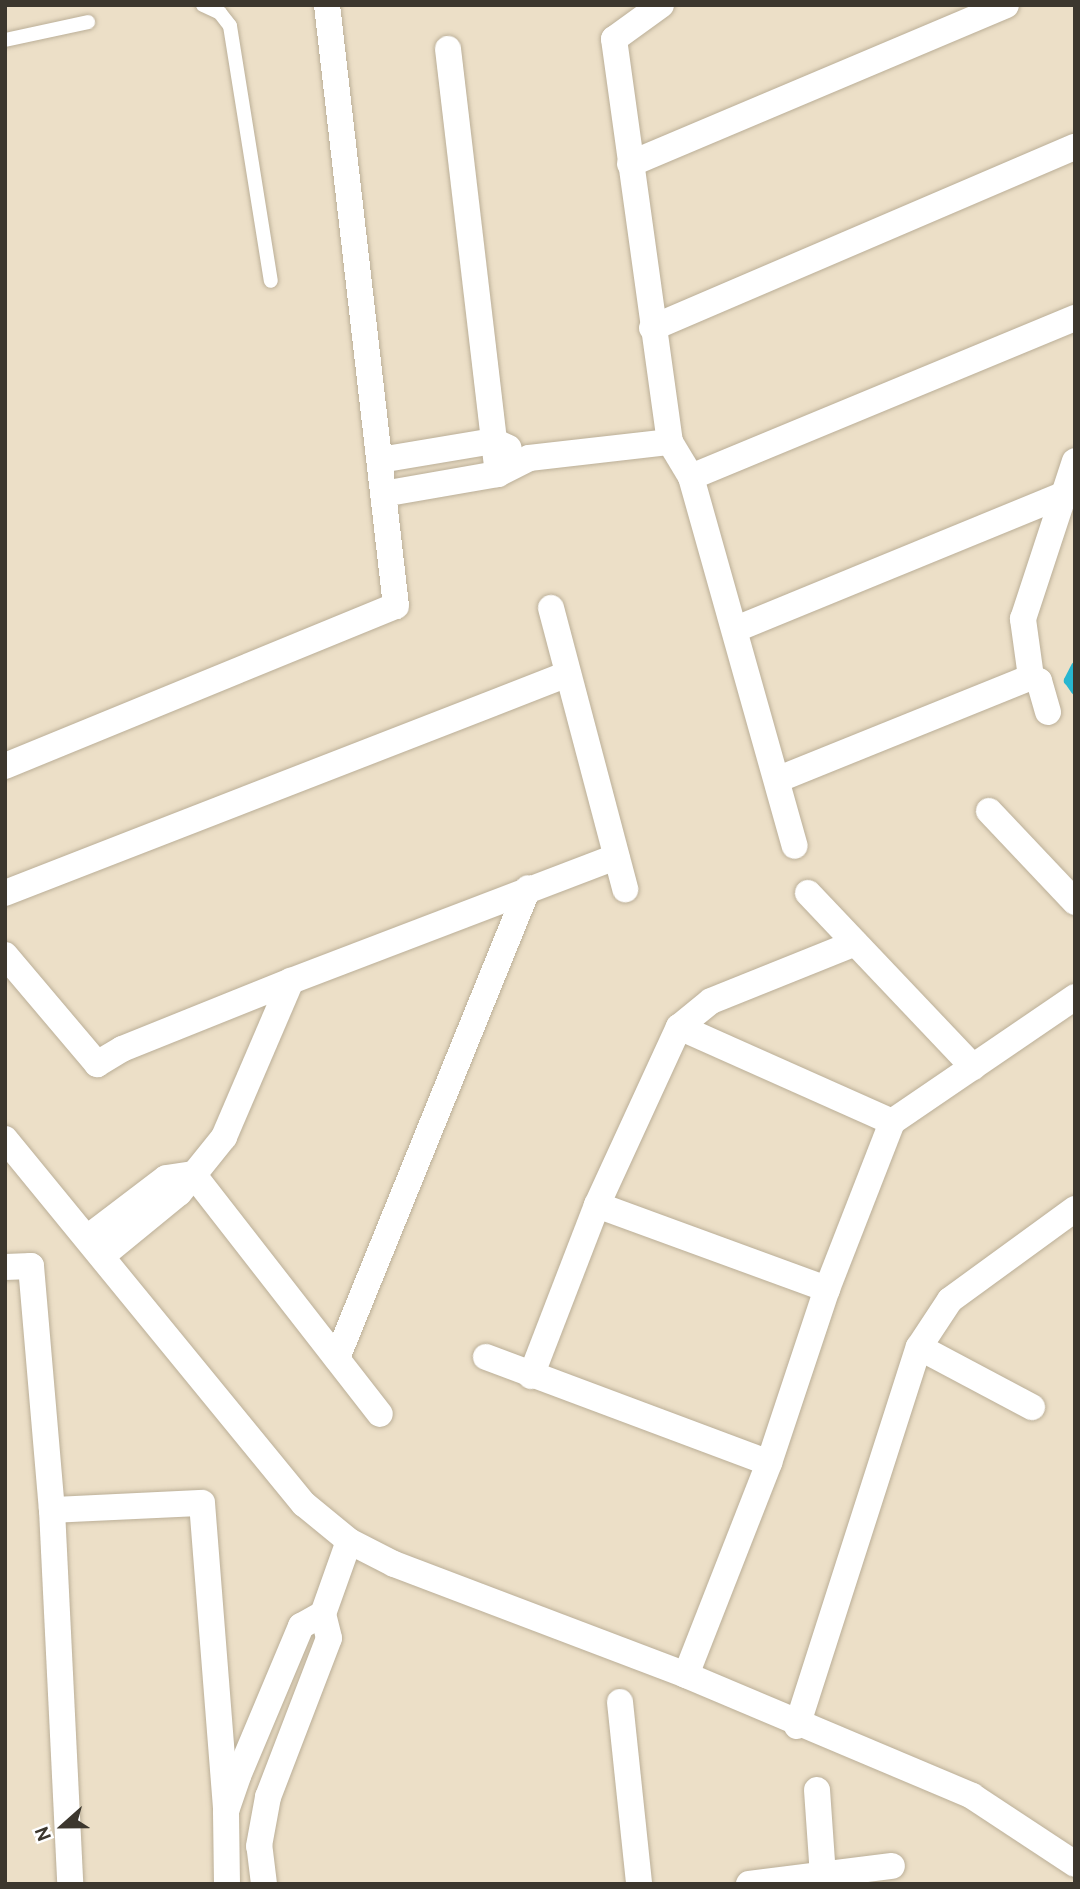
<!DOCTYPE html>
<html>
<head>
<meta charset="utf-8">
<style>
	body { margin:0 }
	#map { position:relative; width:1080px; height:1889px; overflow:hidden; background:#ecdfc7; font-family:Cabin,sans-serif }
	div>[style] { position:absolute }
	[style*='--x'] { left:calc(var(--x)*1px); top:calc(var(--y)*1px); width:calc(var(--w)*1px); rotate:calc(var(--a)*1deg) }
	.stream>* { height:9px; margin:-4.5px; padding:0 4.5px; transform-origin:4.5px; border-radius:4.5px; background:#28b6d0 }
	.roads { filter:drop-shadow(0 0 2px #bbaf98) drop-shadow(0 0 2px #bbaf98) }
	.service>* { height:14px; margin:-7px; padding:0 7px; transform-origin:7px; border-radius:7px; background:#fff }
	.minor>* { height:26px; margin:-13px; padding:0 13px; transform-origin:13px; border-radius:13px; background:#fff }
	span { translate:-50% -50%; white-space:nowrap; text-align:center; line-height:1.15; -webkit-text-stroke:6px #fff; paint-order:stroke }
	.frame { position:absolute; inset:0; border:7px solid #3c372e; pointer-events:none }
	.north { position:absolute; left:28px; top:1791px; width:70px; height:70px; -webkit-text-stroke:5px #fff; paint-order:stroke; rotate:249deg; font-size:19px; font-weight:700; line-height:28px; text-align:center; color:#3c372e }
	.north::after { content:''; display:block; margin:auto; width:24px; height:32px; background:#3c372e; clip-path:polygon(50% 0,100% 100%,50% 72%,0 100%) }
</style>
</head>
<body>
<div id="map">
	<div class="stream">
		<div style="--x:1075;--y:666;--w:16;--a:117"></div>
		<div style="--x:1068;--y:680;--w:12;--a:55"></div>
	</div>
	<div class="roads">
		<div class="service">
			<div style="--x:203;--y:5;--w:19;--a:25"></div>
			<div style="--x:220;--y:13;--w:16;--a:52"></div>
			<div style="--x:230;--y:26;--w:258;--a:80.9"></div>
			<div style="--x:5;--y:40;--w:85;--a:-12.2"></div>
		</div>
		<div class="minor">
			<div style="--x:661;--y:5;--w:58;--a:144.1"></div>
			<div style="--x:614;--y:39;--w:407;--a:82.1"></div>
			<div style="--x:670;--y:442;--w:41;--a:59"></div>
			<div style="--x:691;--y:477;--w:383;--a:74.3"></div>
			<div style="--x:448;--y:49;--w:428;--a:83.3"></div>
			<div style="--x:630;--y:164;--w:408;--a:-22.9"></div>
			<div style="--x:652;--y:328;--w:460;--a:-23.2"></div>
			<div style="--x:380;--y:460;--w:115;--a:-9.5"></div>
			<div style="--x:493;--y:441;--w:17;--a:24"></div>
			<div style="--x:691;--y:477;--w:416;--a:-22.5"></div>
			<div style="--x:383;--y:494;--w:117;--a:-9.9"></div>
			<div style="--x:498;--y:474;--w:35;--a:-27"></div>
			<div style="--x:529;--y:458;--w:142;--a:-6.5"></div>
			<div style="--x:551;--y:608;--w:291;--a:75.2"></div>
			<div style="--x:736;--y:629;--w:353;--a:-22.3"></div>
			<div style="--x:1048;--y:712;--w:32;--a:-106"></div>
			<div style="--x:1039;--y:681;--w:9;--a:-153"></div>
			<div style="--x:1031;--y:677;--w:59;--a:-97.9"></div>
			<div style="--x:1023;--y:619;--w:166;--a:-71.8"></div>
			<div style="--x:5;--y:766;--w:422;--a:-22.3"></div>
			<div style="--x:396;--y:606;--w:605;--a:-96.55"></div>
			<div style="--x:779;--y:779;--w:272;--a:-22"></div>
			<div style="--x:989;--y:811;--w:125;--a:46.6"></div>
			<div style="--x:5;--y:893;--w:604;--a:-21.26"></div>
			<div style="--x:808;--y:893;--w:240;--a:46.5"></div>
			<div style="--x:5;--y:955;--w:143;--a:49.8"></div>
			<div style="--x:97;--y:1064;--w:29;--a:-31"></div>
			<div style="--x:122;--y:1049;--w:182;--a:-21.9"></div>
			<div style="--x:291;--y:981;--w:348;--a:-20.9"></div>
			<div style="--x:679;--y:1027;--w:233;--a:24"></div>
			<div style="--x:5;--y:1139;--w:472;--a:50.7"></div>
			<div style="--x:304;--y:1504;--w:58;--a:39.4"></div>
			<div style="--x:349;--y:1541;--w:51;--a:27.1"></div>
			<div style="--x:394;--y:1564;--w:312;--a:20.8"></div>
			<div style="--x:686;--y:1675;--w:311;--a:22.9"></div>
			<div style="--x:972;--y:1796;--w:123;--a:33.4"></div>
			<div style="--x:193;--y:1174;--w:304;--a:52.1"></div>
			<div style="--x:597;--y:1205;--w:245;--a:20.1"></div>
			<div style="--x:87;--y:1238;--w:99;--a:-37.2"></div>
			<div style="--x:166;--y:1178;--w:27;--a:-8"></div>
			<div style="--x:102;--y:1256;--w:99;--a:-39.3"></div>
			<div style="--x:179;--y:1193;--w:72;--a:-51.2"></div>
			<div style="--x:224;--y:1137;--w:170;--a:-66.8"></div>
			<div style="--x:5;--y:1267;--w:26;--a:-2"></div>
			<div style="--x:31;--y:1266;--w:245;--a:85.1"></div>
			<div style="--x:52;--y:1510;--w:374;--a:87.2"></div>
			<div style="--x:919;--y:1347;--w:128;--a:28"></div>
			<div style="--x:486;--y:1357;--w:302;--a:20.5"></div>
			<div style="--x:337;--y:1358;--w:507;--a:-67.88"></div>
			<div style="--x:531;--y:1376;--w:183;--a:-68.9"></div>
			<div style="--x:597;--y:1205;--w:196;--a:-65.3"></div>
			<div style="--x:679;--y:1027;--w:41;--a:-39.1"></div>
			<div style="--x:711;--y:1001;--w:155;--a:-21.9"></div>
			<div style="--x:52;--y:1510;--w:150;--a:-2.7"></div>
			<div style="--x:202;--y:1503;--w:309;--a:85.5"></div>
			<div style="--x:686;--y:1675;--w:228;--a:-68.6"></div>
			<div style="--x:769;--y:1463;--w:183;--a:-71.6"></div>
			<div style="--x:827;--y:1289;--w:179;--a:-68.7"></div>
			<div style="--x:892;--y:1122;--w:222;--a:-34.3"></div>
			<div style="--x:620;--y:1702;--w:183;--a:84"></div>
			<div style="--x:797;--y:1726;--w:398;--a:-72.2"></div>
			<div style="--x:919;--y:1347;--w:56;--a:-56.6"></div>
			<div style="--x:950;--y:1300;--w:155;--a:-36.1"></div>
			<div style="--x:817;--y:1790;--w:85;--a:86"></div>
			<div style="--x:227;--y:1884;--w:73;--a:-90.8"></div>
			<div style="--x:226;--y:1811;--w:37;--a:-71"></div>
			<div style="--x:238;--y:1776;--w:163;--a:-67.2"></div>
			<div style="--x:301;--y:1626;--w:25;--a:-29"></div>
			<div style="--x:264;--y:1884;--w:38;--a:-97"></div>
			<div style="--x:259;--y:1846;--w:50;--a:-79.6"></div>
			<div style="--x:268;--y:1797;--w:170;--a:-69"></div>
			<div style="--x:329;--y:1638;--w:25;--a:-104"></div>
			<div style="--x:323;--y:1614;--w:77;--a:-70.4"></div>
			<div style="--x:749;--y:1884;--w:144;--a:-7.2"></div>
		</div>
	</div>
	<div class="frame"></div>
	<div class="north">N</div>
</div>
</body>
</html>
